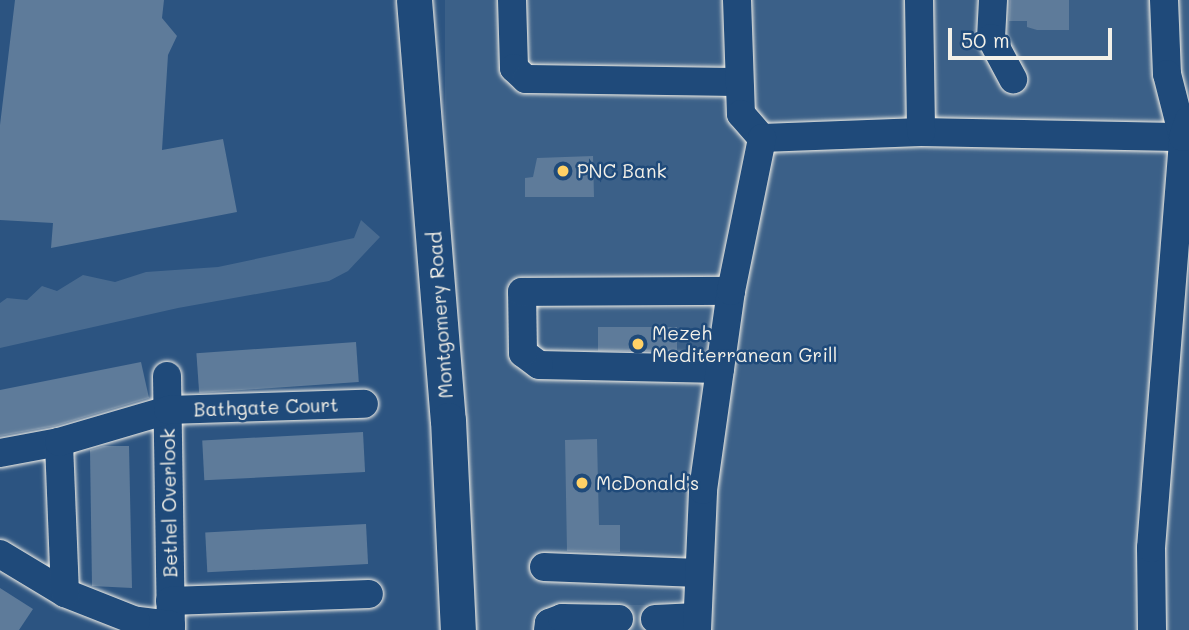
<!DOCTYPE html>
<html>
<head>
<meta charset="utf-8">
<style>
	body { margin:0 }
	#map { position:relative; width:1189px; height:630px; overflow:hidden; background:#2c5481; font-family:Mali,sans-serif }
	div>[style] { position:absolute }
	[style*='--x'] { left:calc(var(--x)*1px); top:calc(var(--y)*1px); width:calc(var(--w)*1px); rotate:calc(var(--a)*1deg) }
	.built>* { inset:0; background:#3b6088; transform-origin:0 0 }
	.green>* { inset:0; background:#496b90 }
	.building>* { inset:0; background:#5e7b9a; transform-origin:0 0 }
	.minor-tunnel>* { height:28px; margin-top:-14px; transform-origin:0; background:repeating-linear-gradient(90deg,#4a6c90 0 28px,transparent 0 42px) }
	.roads { filter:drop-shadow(0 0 2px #f4f1e8) drop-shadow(0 0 2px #f4f1e8) }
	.minor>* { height:28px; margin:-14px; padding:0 14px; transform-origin:14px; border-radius:14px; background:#1f4a7a }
	.major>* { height:35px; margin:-17.5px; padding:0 17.5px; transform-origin:17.5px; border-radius:17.5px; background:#1f4a7a }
	.dots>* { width:19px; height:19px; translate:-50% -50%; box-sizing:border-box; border:4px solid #1f4a7a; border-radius:50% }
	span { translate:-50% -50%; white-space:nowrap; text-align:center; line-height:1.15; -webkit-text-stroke:5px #1f4a7a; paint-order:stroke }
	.poi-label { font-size:19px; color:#f4f1e8 }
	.left { translate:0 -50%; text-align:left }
	.street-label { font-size:19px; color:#f4f1e8 }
	.scale { position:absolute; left:948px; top:28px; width:164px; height:32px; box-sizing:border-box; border:4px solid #f4f1e8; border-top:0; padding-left:9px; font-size:21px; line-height:24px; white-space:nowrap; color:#f4f1e8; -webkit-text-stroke:5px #1f4a7a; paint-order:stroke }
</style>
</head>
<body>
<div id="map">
	<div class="built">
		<div style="left:445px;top:0;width:744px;height:632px"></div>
	</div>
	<div class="green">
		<div style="clip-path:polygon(361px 220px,380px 237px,348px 271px,329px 281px,178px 308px,0 348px,0 303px,7px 298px,27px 300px,42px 286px,57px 291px,83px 275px,115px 282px,146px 272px,218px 267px,354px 238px)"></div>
	</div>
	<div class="building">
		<div style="clip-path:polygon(15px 0,164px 0,162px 18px,177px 36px,168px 55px,162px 150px,223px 139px,237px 212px,51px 248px,53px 223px,0 220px,0 125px)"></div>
		<div style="clip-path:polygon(1010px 0,1069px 0,1069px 30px,1037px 30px,1027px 27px,1027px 21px,1009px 21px)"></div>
		<div style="clip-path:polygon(593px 156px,594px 197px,525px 197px,525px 178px,533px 177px,537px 158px)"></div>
		<div style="left:677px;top:327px;width:24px;height:79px;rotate:90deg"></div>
		<div style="left:356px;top:342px;width:40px;height:160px;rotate:86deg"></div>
		<div style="clip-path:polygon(141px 362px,149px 398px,55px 426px,0 436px,0 390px)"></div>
		<div style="left:363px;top:432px;width:40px;height:161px;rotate:87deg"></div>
		<div style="clip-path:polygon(597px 439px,599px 525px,620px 525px,620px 552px,567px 551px,565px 440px)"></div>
		<div style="clip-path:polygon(104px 446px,129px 446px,132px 588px,92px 586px,90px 450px)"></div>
		<div style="left:366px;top:524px;width:40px;height:161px;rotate:87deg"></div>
		<div style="clip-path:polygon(0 588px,33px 609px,19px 630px,0 630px)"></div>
		<div style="clip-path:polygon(631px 608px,643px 608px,638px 619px,643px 630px,631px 630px,636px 619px)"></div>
	</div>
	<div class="minor-tunnel">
		<div style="--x:619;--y:619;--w:36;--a:0"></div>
	</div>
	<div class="roads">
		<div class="minor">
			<div style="--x:512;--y:0;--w:68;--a:88.3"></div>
			<div style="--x:514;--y:68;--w:16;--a:43"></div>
			<div style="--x:526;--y:79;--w:212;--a:0.8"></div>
			<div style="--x:737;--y:0;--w:114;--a:88"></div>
			<div style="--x:741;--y:114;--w:32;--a:49"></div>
			<div style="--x:762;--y:138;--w:159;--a:-2.2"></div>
			<div style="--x:921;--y:132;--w:268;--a:1.1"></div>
			<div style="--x:919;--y:0;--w:132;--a:89.1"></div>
			<div style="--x:993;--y:0;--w:38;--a:93"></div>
			<div style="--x:991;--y:38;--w:47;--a:61.8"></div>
			<div style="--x:1164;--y:0;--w:74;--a:87.7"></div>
			<div style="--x:1167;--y:74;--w:65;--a:75.7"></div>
			<div style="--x:720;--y:369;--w:181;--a:-178.7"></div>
			<div style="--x:539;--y:365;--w:20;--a:-143"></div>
			<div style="--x:523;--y:353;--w:61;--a:-90.9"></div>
			<div style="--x:522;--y:292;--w:209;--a:-0.3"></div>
			<div style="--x:167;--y:376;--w:254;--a:89.1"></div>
			<div style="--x:0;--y:453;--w:60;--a:-10.6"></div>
			<div style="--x:0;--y:554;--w:76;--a:31"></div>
			<div style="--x:544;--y:567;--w:155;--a:2.2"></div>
			<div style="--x:170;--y:601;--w:199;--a:-2"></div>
			<div style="--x:655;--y:619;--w:42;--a:-2.7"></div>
			<div style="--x:171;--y:625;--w:35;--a:-173"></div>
			<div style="--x:136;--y:621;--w:76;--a:-158.5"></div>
			<div style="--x:65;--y:593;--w:151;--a:-92.3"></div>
			<div style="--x:59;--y:442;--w:114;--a:-16.4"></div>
			<div style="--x:168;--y:410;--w:196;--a:-1.8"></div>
			<div style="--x:548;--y:630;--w:7;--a:-82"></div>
			<div style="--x:549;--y:623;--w:14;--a:-21"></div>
			<div style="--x:562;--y:618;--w:57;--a:1"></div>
			<div style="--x:697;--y:630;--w:140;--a:-87.5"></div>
			<div style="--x:703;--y:490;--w:201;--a:-82"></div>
			<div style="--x:731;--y:291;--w:156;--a:-78.5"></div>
			<div style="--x:1152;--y:630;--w:82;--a:-90.7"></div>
			<div style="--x:1151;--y:548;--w:412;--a:-85.5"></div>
			<div style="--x:1183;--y:137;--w:18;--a:-71"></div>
		</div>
		<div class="major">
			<div style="--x:414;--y:0;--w:421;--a:85.4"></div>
			<div style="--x:448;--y:420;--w:210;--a:87.3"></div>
		</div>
	</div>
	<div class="dots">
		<div style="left:563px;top:171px;background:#ffd166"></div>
		<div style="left:638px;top:344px;background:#ffd166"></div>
		<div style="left:582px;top:483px;background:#ffd166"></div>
	</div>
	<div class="poi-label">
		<span class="left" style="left:577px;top:171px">PNC Bank</span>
		<span class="left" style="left:652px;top:344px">Mezeh<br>Mediterranean Grill</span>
		<span class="left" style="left:596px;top:483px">McDonald's</span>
	</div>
	<div class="street-label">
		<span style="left:440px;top:315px;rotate:-94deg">Montgomery Road</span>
		<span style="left:266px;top:407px;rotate:-2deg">Bathgate Court</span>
		<span style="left:169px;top:503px;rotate:-91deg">Bethel Overlook</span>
	</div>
	<div class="scale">50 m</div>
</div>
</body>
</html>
